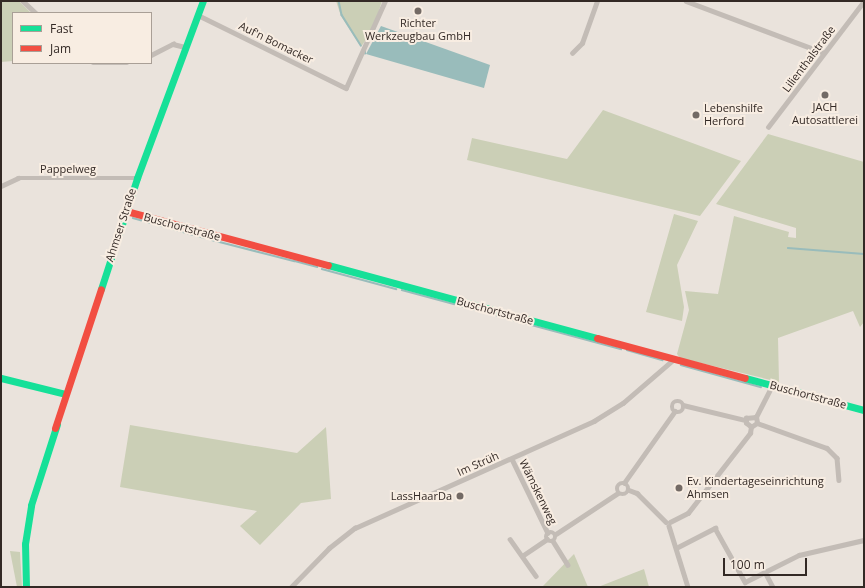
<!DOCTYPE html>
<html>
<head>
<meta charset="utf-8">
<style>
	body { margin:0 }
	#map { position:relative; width:865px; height:588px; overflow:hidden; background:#eae3dc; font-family:"Open Sans",sans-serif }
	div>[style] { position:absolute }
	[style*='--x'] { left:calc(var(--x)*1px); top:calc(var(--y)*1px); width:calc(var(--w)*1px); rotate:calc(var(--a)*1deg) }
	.green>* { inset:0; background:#cbcfb6 }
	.water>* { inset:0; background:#99bcbb }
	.stream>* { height:1.5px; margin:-0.75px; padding:0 0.75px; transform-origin:0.75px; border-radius:0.75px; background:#99bcbb }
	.street>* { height:4.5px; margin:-2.25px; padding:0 2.25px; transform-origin:2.25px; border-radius:2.25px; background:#c3bcb6 }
	.street>.ring { margin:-2.25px; padding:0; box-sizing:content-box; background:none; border:4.5px solid #c3bcb6; border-radius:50% }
	.fast>* { height:7px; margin:-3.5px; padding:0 3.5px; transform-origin:3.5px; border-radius:3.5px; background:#16e098 }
	.jam>* { height:7px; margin:-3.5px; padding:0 3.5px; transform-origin:3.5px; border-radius:3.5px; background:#f24e42 }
	.dots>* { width:11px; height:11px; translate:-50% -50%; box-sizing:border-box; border:2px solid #f8ede2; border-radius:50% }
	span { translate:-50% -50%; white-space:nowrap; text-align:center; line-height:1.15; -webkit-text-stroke:4px #f8ede2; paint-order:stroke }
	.poi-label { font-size:11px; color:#332925 }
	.left { translate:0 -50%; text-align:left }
	.right { translate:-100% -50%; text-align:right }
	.street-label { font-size:11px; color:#332925 }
	.frame { position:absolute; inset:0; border:2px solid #332925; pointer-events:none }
	.legend { position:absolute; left:12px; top:12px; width:140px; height:52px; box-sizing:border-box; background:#f8ede2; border:1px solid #a99f96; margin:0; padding:5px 7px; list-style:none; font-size:12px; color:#332925 }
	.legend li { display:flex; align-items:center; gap:8px; height:20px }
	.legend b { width:20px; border:1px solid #a99f96 }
	.scale { position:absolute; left:723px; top:558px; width:84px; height:18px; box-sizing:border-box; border:2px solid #332925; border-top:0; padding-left:5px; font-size:12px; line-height:14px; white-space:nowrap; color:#332925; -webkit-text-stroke:3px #f8ede2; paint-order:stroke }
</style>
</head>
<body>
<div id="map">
	<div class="green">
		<div style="clip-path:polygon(1px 1px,19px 1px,31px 13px,13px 13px,13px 61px,1px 62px)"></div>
		<div style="clip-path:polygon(336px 1px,382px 1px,373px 29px,361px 47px,341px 16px)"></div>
		<div style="clip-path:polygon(603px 110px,741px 161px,700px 216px,467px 160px,472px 138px,567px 159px)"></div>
		<div style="clip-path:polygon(768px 134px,864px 162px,864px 322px,860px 327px,853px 311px,778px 338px,779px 382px,680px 358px,677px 354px,689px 310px,685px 291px,718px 294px,734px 216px,789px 232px,788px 237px,796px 238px,796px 228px,716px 204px)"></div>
		<div style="clip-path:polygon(674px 214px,698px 221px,677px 265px,684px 307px,682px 321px,646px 312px)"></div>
		<div style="clip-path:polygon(130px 425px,297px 453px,326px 427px,331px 499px,301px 503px,260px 545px,240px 526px,257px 511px,120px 487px)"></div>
		<div style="clip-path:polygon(10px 551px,20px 552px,22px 587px,17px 587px)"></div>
		<div style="clip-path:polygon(574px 554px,588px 587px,542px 587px)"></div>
		<div style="clip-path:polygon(644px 569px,649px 587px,598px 587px)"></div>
	</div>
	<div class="water">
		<div style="clip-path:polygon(381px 26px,490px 65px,484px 88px,366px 54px)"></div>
	</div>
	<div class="stream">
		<div style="--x:339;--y:1;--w:14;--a:78"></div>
		<div style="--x:342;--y:15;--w:36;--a:58"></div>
		<div style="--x:365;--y:54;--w:4;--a:-90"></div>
		<div style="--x:133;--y:218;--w:75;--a:15.5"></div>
		<div style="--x:212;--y:240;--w:85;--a:14.4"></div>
		<div style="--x:788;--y:248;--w:76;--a:4.5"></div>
		<div style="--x:295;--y:261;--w:23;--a:15"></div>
		<div style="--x:322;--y:269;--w:77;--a:15.1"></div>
		<div style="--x:402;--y:290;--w:227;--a:15.1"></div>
		<div style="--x:627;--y:350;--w:37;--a:16"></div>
		<div style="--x:681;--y:365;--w:83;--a:15.4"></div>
	</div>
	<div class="street">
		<div style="--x:23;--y:1;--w:18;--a:43"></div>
		<div style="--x:686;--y:1;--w:147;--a:20.6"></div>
		<div style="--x:198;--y:15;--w:165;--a:26.3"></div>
		<div style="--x:346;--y:88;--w:95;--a:-65.9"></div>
		<div style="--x:572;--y:53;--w:14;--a:-45"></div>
		<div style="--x:582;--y:43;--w:45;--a:-70.3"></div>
		<div style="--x:151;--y:55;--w:25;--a:-27"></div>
		<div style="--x:173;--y:44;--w:12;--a:14"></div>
		<div style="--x:93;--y:63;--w:34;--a:0"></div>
		<div style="--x:768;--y:127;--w:158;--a:-52.7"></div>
		<div style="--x:1;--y:186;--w:19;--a:-25"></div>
		<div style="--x:18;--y:178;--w:119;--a:0"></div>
		<div class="ring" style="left:672.5px;top:401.5px;width:6.5px;height:6.5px"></div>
		<div style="--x:683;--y:405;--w:64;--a:13.6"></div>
		<div style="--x:756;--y:417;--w:36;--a:-63"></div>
		<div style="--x:757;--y:423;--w:74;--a:19.7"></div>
		<div style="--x:827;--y:448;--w:14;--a:45"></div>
		<div style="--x:837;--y:458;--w:22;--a:85"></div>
		<div style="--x:751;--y:427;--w:6;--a:-141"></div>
		<div style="--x:746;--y:423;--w:5;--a:-90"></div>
		<div style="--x:746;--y:418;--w:10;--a:-6"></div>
		<div style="--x:512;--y:459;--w:82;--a:64.1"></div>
		<div style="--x:624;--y:483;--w:88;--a:-54.7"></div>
		<div class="ring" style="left:617px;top:483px;width:7.5px;height:7.5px"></div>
		<div style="--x:629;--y:490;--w:9;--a:21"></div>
		<div style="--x:637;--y:493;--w:41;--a:45"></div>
		<div style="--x:670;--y:522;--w:20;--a:-27"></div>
		<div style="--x:688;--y:513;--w:101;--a:-52.2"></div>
		<div style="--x:750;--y:433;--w:6;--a:-81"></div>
		<div style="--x:751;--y:427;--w:7;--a:-34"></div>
		<div style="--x:757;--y:423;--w:6;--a:-99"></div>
		<div style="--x:669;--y:526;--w:64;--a:72.7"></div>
		<div class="ring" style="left:546px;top:532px;width:5.5px;height:5.5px"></div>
		<div style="--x:556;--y:534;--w:74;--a:-33.5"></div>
		<div style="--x:510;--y:539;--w:45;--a:54.9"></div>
		<div style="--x:553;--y:541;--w:28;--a:58"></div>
		<div style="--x:678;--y:547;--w:42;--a:-27.2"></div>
		<div style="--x:715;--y:528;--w:62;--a:60.9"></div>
		<div style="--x:745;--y:582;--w:60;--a:-26.6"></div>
		<div style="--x:799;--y:555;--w:67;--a:-13"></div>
		<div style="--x:522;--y:556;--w:30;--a:-34"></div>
		<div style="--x:765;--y:572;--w:17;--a:62"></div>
		<div style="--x:291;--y:587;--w:54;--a:-45.7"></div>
		<div style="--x:329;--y:548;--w:33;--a:-38"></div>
		<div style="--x:355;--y:528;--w:262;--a:-24.1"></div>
		<div style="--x:594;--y:421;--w:34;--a:-32"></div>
		<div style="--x:623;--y:403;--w:67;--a:-40.8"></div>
	</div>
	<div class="fast">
		<div style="--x:328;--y:265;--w:279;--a:15.2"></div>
		<div style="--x:101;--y:289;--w:117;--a:-72"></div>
		<div style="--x:137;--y:178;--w:189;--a:-69.6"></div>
		<div style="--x:1;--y:378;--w:66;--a:14"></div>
		<div style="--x:745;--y:378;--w:123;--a:15.1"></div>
		<div style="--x:26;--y:587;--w:43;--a:-91.3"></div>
		<div style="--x:25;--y:544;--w:39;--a:-81"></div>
		<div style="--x:31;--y:505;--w:85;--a:-72.2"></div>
	</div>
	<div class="jam">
		<div style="--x:126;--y:211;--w:209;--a:15"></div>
		<div style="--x:597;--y:338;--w:153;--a:15.1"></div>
		<div style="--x:55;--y:428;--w:146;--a:-71.7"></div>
	</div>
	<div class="dots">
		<div style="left:418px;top:11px;background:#736a65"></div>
		<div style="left:825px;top:95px;background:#736a65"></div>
		<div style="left:696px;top:115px;background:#736a65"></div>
		<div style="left:679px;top:488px;background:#736a65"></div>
		<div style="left:460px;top:496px;background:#736a65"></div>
	</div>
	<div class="poi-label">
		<span style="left:418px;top:30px">Richter<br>Werkzeugbau GmbH</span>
		<span style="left:825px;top:114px">JACH<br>Autosattlerei</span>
		<span class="left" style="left:704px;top:115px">Lebenshilfe<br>Herford</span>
		<span class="left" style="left:687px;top:488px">Ev. Kindertageseinrichtung<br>Ahmsen</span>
		<span class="right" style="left:452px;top:496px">LassHaarDa</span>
	</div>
	<div class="street-label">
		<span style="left:276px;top:43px;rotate:26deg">Auf'n Bomacker</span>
		<span style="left:809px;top:59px;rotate:-53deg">Lilienthalstraße</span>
		<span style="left:68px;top:169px">Pappelweg</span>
		<span style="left:121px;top:225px;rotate:-72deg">Ahmser Straße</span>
		<span style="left:182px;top:227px;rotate:15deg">Buschortstraße</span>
		<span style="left:495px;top:311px;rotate:15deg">Buschortstraße</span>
		<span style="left:808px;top:395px;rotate:15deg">Buschortstraße</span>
		<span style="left:478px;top:464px;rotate:-24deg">Im Strüh</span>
		<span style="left:538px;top:492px;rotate:64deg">Wämskenweg</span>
	</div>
	<div class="frame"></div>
	<ul class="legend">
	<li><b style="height:5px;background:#16e098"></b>Fast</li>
	<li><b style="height:5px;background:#f24e42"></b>Jam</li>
	</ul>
	<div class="scale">100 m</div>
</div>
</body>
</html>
